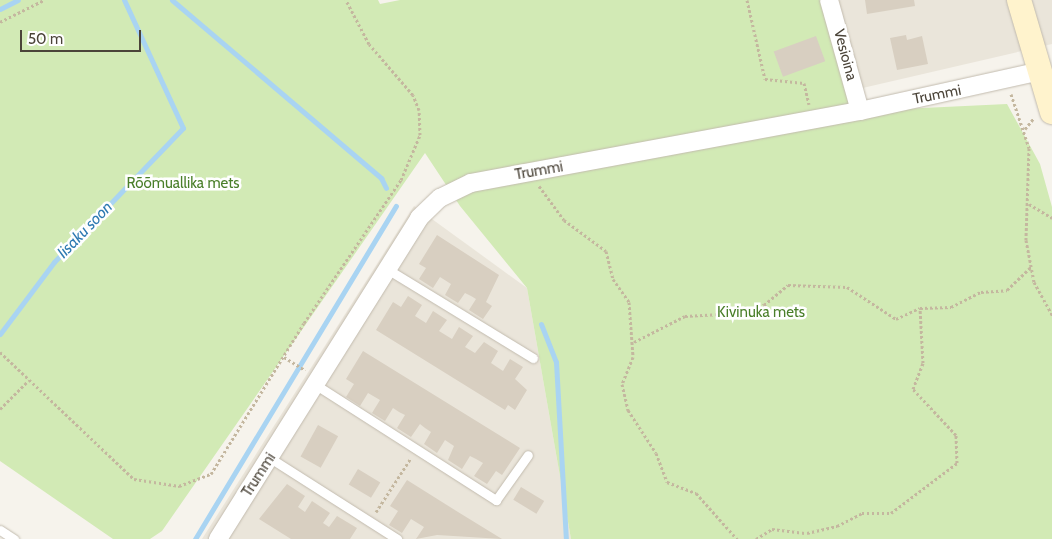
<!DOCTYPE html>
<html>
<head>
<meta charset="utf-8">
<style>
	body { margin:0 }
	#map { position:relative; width:1052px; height:539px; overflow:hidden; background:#f6f3ec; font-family:Cabin,sans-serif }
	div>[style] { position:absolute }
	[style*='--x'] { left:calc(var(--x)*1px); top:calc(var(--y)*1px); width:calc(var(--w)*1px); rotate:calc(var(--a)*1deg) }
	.residential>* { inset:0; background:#eae5da }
	.green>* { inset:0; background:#d2eab5 }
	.stream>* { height:5px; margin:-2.5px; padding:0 2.5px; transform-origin:2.5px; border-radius:2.5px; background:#a9d4f2 }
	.building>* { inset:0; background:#d8cfc1; transform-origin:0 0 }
	.path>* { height:3px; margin-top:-1.5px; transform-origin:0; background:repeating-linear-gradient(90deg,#c4b79f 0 2.5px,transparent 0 5px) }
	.roads { filter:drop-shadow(0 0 1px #c2bbae) drop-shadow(0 0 1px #c2bbae) }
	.service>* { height:9px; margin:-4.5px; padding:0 4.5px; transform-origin:4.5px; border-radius:4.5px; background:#fff }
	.minor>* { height:18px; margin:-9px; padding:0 9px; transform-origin:9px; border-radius:9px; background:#fff }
	.secondary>* { height:24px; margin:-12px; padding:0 12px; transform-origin:12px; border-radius:12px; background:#fff3cd }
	span { translate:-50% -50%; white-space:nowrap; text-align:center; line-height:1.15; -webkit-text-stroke:5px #fff; paint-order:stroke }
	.street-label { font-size:15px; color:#4b4439 }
	.park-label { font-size:15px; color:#4a7f2a }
	.water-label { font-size:16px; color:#2e7ab2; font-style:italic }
	.scale { position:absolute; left:20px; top:30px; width:121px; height:22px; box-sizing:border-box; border:2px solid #4b4439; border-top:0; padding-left:6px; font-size:15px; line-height:18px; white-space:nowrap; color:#4b4439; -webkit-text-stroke:4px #fff; paint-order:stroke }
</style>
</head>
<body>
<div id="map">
	<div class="residential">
		<div style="clip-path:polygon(829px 0,1052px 0,1052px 44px,854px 90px)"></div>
		<div style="clip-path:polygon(414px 206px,527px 288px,571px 539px,202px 539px)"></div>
	</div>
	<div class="green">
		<div style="clip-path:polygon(0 0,378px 0,380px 4px,400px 0,829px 0,860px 111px,1007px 104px,1040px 164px,1052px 207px,1052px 539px,571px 539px,527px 288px,460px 206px,425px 153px,162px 531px,150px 539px,113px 539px,0 461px)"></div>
	</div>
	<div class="stream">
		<div style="--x:172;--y:0;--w:275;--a:40.4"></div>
		<div style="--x:381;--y:178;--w:11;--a:63"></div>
		<div style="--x:0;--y:9;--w:20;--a:-27"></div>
		<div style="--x:541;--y:324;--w:41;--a:68.5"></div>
		<div style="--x:556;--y:362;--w:177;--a:86.8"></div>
		<div style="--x:0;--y:334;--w:90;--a:-53.1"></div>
		<div style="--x:54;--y:262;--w:186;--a:-46.1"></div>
		<div style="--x:183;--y:128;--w:141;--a:-114.7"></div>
		<div style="--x:195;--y:539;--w:389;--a:-58.9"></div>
	</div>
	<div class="building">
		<div style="clip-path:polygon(865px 0,914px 0,915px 6px,867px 14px)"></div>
		<div style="clip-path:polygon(906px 35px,907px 40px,922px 36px,928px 64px,897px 70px,890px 38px)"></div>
		<div style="left:816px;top:36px;width:27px;height:45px;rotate:70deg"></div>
		<div style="clip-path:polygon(437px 235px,499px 275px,486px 302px,492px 306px,483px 319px,469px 310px,476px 299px,471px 296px,465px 293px,458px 303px,445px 295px,451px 284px,440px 277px,433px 288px,419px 279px,426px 268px,419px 264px)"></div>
		<div style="clip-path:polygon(408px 296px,422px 305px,415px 316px,426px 323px,433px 311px,447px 320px,439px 331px,452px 339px,459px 327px,473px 336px,465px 347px,475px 353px,484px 342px,498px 351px,491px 363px,503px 371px,510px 359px,523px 367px,515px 379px,527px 390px,515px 410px,508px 405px,505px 410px,376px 330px,393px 302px,401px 307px)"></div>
		<div style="clip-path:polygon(363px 351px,520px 448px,502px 475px,496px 471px,487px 484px,474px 476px,483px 463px,476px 459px,470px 456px,462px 469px,448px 460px,454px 446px,445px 440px,437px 453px,424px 444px,431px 432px,425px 428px,420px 424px,411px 437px,397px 428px,405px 415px,399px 412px,393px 408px,385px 421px,372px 413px,380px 400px,368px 393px,360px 406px,346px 397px,354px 384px,346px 379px)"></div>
		<div style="left:318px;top:425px;width:23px;height:36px;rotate:29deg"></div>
		<div style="left:358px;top:469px;width:26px;height:18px;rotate:31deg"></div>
		<div style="clip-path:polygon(407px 480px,458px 512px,502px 539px,437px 535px,416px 539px,424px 527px,411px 519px,402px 533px,389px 525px,398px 511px,390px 506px)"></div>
		<div style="clip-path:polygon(287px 484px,305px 496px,298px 507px,305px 512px,312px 501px,330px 513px,323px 523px,329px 527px,337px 516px,357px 528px,350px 539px,291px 539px,259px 519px)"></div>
		<div style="left:521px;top:487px;width:27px;height:15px;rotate:31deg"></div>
	</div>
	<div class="path">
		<div style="--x:747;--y:0;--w:81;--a:77.2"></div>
		<div style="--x:765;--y:79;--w:39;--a:6"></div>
		<div style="--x:804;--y:83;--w:22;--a:77"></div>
		<div style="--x:0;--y:22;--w:49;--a:-26.6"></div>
		<div style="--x:1011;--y:94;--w:57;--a:71.6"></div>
		<div style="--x:1029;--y:148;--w:92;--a:91.9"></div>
		<div style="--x:1026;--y:240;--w:43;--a:79.2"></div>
		<div style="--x:1034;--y:282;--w:38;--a:61"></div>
		<div style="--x:1025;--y:129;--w:14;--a:-51"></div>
		<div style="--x:539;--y:186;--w:42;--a:53.7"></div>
		<div style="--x:564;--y:220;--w:52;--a:36.4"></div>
		<div style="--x:606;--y:251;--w:29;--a:76"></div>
		<div style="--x:613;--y:279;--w:28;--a:55"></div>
		<div style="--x:629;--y:302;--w:55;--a:85.8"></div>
		<div style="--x:633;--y:357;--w:29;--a:112"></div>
		<div style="--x:622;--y:384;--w:27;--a:77"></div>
		<div style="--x:628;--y:410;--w:51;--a:56.9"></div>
		<div style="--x:656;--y:453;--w:31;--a:69"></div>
		<div style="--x:667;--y:482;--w:31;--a:21"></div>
		<div style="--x:696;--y:493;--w:62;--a:48.3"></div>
		<div style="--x:1029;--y:204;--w:27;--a:31"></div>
		<div style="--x:634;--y:342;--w:57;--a:-27"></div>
		<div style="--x:685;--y:316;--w:54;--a:-3.2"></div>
		<div style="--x:739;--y:313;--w:26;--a:-18"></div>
		<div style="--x:764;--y:305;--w:31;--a:-40"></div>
		<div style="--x:788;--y:285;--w:59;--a:1.9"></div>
		<div style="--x:847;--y:287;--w:59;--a:33.1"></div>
		<div style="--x:896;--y:319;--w:26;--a:-25"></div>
		<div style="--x:0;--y:352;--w:185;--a:43.5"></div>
		<div style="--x:134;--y:479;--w:46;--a:8.8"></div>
		<div style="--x:179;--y:486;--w:34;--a:-21"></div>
		<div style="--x:211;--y:474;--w:177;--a:-58.4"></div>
		<div style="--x:304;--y:323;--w:173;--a:-55.9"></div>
		<div style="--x:401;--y:180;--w:49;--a:-67.1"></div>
		<div style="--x:420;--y:135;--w:25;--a:-92"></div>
		<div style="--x:419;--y:110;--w:16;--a:-112"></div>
		<div style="--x:413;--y:95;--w:67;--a:-130.8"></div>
		<div style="--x:369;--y:44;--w:50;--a:-117.6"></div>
		<div style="--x:284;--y:357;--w:25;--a:32"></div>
		<div style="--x:0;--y:409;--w:41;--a:-45"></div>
		<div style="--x:376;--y:512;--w:64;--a:-57.1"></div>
		<div style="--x:756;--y:539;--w:19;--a:-32"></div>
		<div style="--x:772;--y:529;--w:35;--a:7"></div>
		<div style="--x:807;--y:533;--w:31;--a:-13"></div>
		<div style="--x:837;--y:526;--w:28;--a:-27"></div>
		<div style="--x:862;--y:513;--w:29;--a:0"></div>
		<div style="--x:891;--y:513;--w:83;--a:-37.1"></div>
		<div style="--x:957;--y:463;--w:28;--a:-92"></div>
		<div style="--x:956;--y:435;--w:63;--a:-133.1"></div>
		<div style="--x:913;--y:389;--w:28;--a:-69"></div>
		<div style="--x:923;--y:363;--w:55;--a:-93.1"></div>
		<div style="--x:920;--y:308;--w:31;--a:-2"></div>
		<div style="--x:951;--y:307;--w:34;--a:-27"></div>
		<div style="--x:981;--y:292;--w:26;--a:-4"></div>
		<div style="--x:1007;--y:290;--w:33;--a:-44"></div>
	</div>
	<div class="roads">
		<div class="service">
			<div style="--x:387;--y:269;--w:171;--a:31.4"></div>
			<div style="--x:316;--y:385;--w:214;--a:32.6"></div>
			<div style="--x:496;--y:500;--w:55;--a:-54.6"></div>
			<div style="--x:270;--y:458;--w:151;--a:32.5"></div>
			<div style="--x:0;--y:530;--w:17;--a:33"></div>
		</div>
		<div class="minor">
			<div style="--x:829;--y:0;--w:115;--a:74.4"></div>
			<div style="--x:218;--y:539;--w:379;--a:-57.9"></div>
			<div style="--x:419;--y:218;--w:29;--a:-44"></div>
			<div style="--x:440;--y:198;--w:34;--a:-26"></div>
			<div style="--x:471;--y:183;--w:396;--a:-10.5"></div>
			<div style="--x:860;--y:111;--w:184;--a:-12.5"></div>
		</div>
		<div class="secondary">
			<div style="--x:1019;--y:0;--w:117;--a:73.6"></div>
		</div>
	</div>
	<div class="street-label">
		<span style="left:845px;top:55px;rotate:75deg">Vesioina</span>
		<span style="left:937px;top:95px;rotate:-11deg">Trummi</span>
		<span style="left:539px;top:171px;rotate:-10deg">Trummi</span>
		<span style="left:259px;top:475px;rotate:-57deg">Trummi</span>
	</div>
	<div class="park-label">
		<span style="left:183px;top:184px">Rõõmuallika mets</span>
		<span style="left:761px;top:313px">Kivinuka mets</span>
	</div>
	<div class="water-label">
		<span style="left:85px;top:230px;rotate:-46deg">Iisaku soon</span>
	</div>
	<div class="scale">50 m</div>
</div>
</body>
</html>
